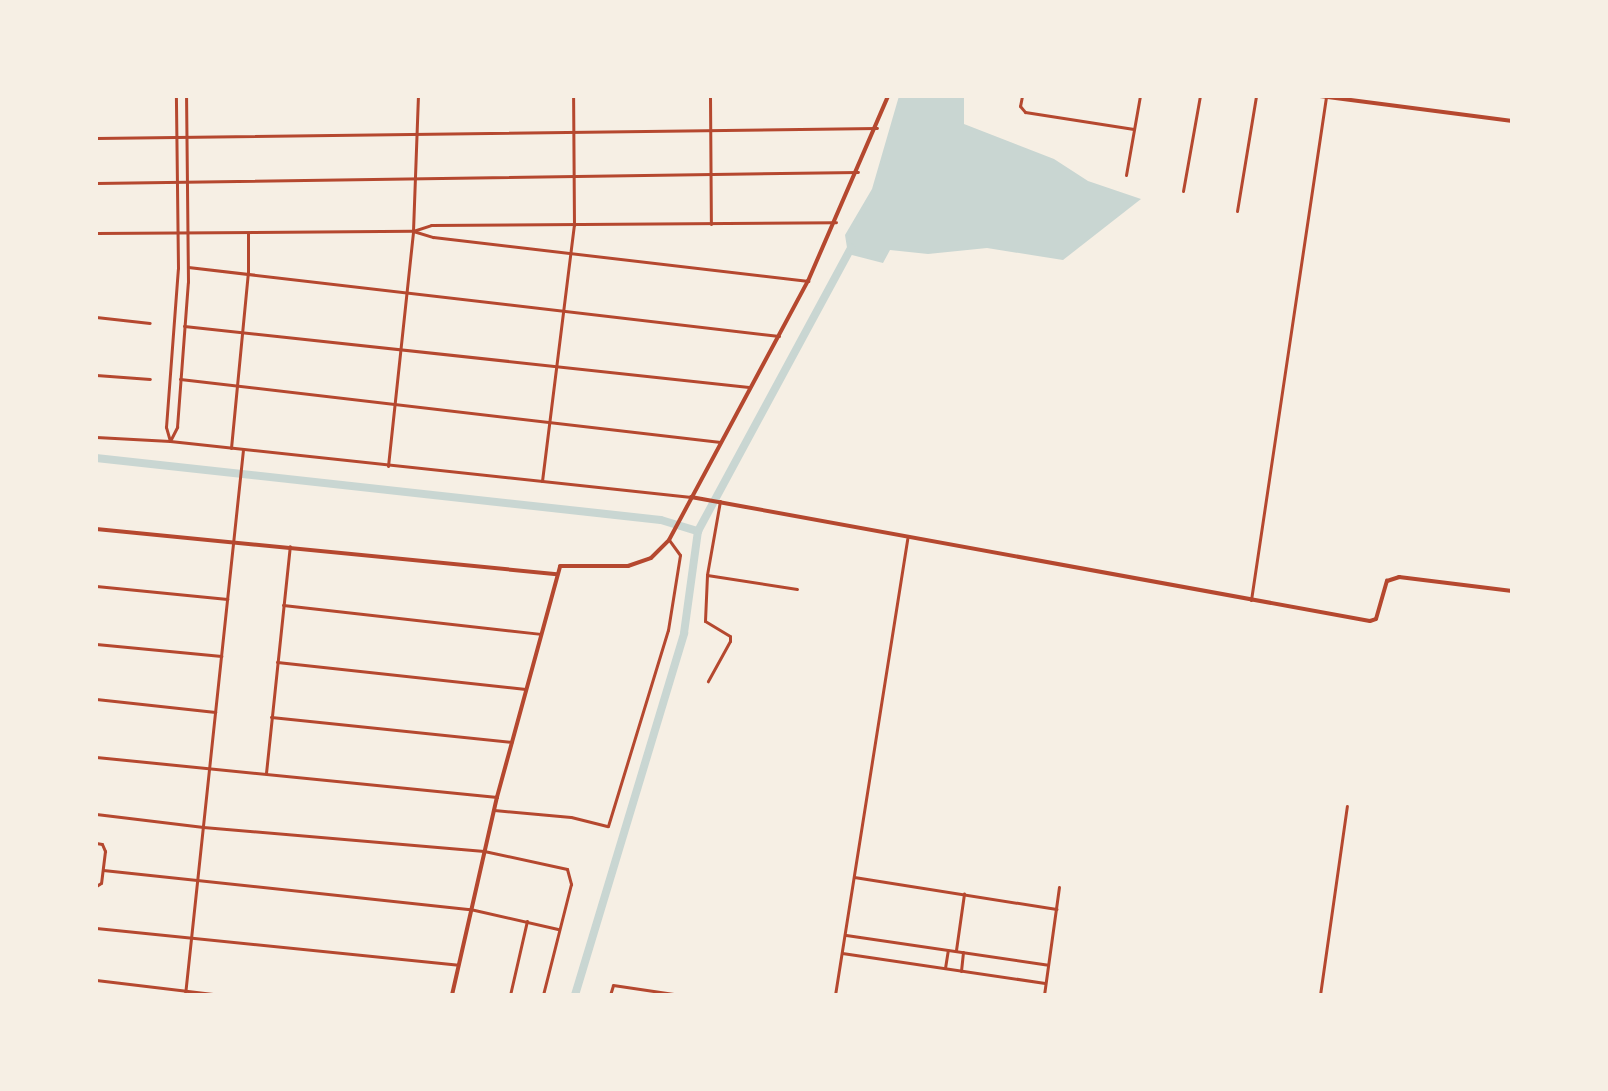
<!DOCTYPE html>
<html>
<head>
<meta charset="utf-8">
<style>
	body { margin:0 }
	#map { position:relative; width:1608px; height:1091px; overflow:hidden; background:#f6efe4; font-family:"IBM Plex Sans",sans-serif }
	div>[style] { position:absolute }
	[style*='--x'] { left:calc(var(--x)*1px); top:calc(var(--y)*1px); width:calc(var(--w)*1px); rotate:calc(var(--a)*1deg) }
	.water>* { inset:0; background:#c9d6d2 }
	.canal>* { height:8px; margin:-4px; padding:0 4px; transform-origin:4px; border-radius:4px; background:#c9d6d2 }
	.minor>* { height:3px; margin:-1.5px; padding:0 1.5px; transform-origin:1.5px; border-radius:1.5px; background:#b5482f }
	.tertiary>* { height:4px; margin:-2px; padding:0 2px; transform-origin:2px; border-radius:2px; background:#b5482f }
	span { translate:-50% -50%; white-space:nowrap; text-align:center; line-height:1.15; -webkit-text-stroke:6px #f6efe4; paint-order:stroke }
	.frame { position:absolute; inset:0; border:98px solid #f6efe4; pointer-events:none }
</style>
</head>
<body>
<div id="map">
	<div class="water">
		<div style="clip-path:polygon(899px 96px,964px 96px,964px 124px,1054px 159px,1088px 181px,1141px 199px,1063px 260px,987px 248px,928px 254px,890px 250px,883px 263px,848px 254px,845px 235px,872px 189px)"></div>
	</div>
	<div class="canal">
		<div style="--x:96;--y:458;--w:568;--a:6.26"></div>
		<div style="--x:661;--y:520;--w:39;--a:17"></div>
		<div style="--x:575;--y:995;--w:378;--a:-73.2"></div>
		<div style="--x:684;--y:633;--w:103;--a:-82.2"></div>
		<div style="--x:698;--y:531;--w:322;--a:-61.6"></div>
	</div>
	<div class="minor">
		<div style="--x:710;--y:96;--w:128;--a:89.6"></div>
		<div style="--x:1022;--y:96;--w:10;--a:101"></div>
		<div style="--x:1020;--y:106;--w:8;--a:50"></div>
		<div style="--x:1025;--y:112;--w:110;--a:8.9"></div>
		<div style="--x:96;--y:138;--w:781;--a:-0.73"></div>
		<div style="--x:1126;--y:175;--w:80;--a:-80"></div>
		<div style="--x:96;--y:183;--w:762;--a:-0.83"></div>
		<div style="--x:1183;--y:191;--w:97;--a:-79.9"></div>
		<div style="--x:1237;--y:211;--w:117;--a:-80.6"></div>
		<div style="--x:413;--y:231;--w:21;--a:17"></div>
		<div style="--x:433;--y:237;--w:378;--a:6.7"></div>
		<div style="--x:96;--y:233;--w:317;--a:-0.4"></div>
		<div style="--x:413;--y:231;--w:19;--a:-18"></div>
		<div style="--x:431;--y:225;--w:405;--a:-0.4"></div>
		<div style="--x:188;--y:267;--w:595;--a:6.66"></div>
		<div style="--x:96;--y:317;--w:54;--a:6.3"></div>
		<div style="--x:184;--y:326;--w:568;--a:6.16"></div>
		<div style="--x:96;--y:375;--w:54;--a:4.2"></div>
		<div style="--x:180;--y:379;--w:544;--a:6.65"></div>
		<div style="--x:96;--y:437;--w:74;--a:3.1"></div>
		<div style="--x:170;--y:441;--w:524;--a:6.13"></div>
		<div style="--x:170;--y:441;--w:16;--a:-63"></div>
		<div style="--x:177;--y:427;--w:145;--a:-85.7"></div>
		<div style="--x:188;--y:282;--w:186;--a:-90.6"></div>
		<div style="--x:170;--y:441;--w:15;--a:-106"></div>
		<div style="--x:166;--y:427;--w:159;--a:-85.7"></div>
		<div style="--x:178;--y:268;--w:172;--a:-90.7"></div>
		<div style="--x:231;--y:448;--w:176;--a:-84.5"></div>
		<div style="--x:248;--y:273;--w:40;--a:-90"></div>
		<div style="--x:388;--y:466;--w:236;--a:-83.9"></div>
		<div style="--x:413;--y:231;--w:135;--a:-87.9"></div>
		<div style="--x:542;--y:481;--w:258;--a:-82.9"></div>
		<div style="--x:574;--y:225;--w:129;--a:-90.4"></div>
		<div style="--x:720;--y:501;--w:75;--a:100"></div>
		<div style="--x:707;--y:575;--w:91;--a:8.8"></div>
		<div style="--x:707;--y:575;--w:46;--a:92.5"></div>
		<div style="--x:705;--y:621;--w:29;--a:31"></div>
		<div style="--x:730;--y:636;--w:5;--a:90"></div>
		<div style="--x:730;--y:641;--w:46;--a:118.8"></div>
		<div style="--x:96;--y:586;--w:132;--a:5.7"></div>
		<div style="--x:1251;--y:600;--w:509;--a:-81.52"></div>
		<div style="--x:283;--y:605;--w:259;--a:6.4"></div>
		<div style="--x:96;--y:644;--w:126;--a:5.5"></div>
		<div style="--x:277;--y:662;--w:250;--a:6.2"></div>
		<div style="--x:96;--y:699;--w:120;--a:6.2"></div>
		<div style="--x:271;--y:717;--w:242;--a:5.9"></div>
		<div style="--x:96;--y:757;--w:403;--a:5.7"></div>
		<div style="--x:266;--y:773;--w:228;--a:-84"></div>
		<div style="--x:494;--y:810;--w:77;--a:5.2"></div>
		<div style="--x:571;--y:817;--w:38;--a:14"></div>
		<div style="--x:608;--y:826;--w:205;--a:-73"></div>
		<div style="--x:668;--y:630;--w:76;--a:-80.9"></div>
		<div style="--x:680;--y:555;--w:19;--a:-126"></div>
		<div style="--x:96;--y:814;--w:108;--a:6.9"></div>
		<div style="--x:203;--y:827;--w:282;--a:4.9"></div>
		<div style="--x:484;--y:851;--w:85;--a:12.2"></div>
		<div style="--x:567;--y:869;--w:16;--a:75"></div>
		<div style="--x:571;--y:884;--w:114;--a:104.2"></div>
		<div style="--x:96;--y:843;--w:6;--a:9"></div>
		<div style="--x:102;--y:844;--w:8;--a:67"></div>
		<div style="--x:105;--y:851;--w:32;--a:97"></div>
		<div style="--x:101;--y:883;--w:6;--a:149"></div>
		<div style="--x:103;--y:870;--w:369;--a:6.1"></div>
		<div style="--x:470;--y:909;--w:90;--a:12.8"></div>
		<div style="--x:854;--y:877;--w:205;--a:9"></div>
		<div style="--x:96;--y:928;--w:364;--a:5.8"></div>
		<div style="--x:846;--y:935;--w:204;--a:8.4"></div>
		<div style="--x:956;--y:950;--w:57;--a:-81.9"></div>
		<div style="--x:842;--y:953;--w:205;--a:8.4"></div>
		<div style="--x:945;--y:968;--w:18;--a:-81"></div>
		<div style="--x:961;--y:971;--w:19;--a:-84"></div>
		<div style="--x:96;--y:980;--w:126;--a:6.8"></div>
		<div style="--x:185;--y:995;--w:548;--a:-83.93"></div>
		<div style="--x:510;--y:995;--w:76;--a:-77.1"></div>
		<div style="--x:610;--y:995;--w:10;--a:-73"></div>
		<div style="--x:613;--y:985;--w:68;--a:8.5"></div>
		<div style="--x:718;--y:995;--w:16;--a:0"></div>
		<div style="--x:835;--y:995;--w:462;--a:-81"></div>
		<div style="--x:1044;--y:995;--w:109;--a:-82.1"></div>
		<div style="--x:1320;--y:995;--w:191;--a:-81.9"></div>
	</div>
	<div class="tertiary">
		<div style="--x:1320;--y:96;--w:194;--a:7.4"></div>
		<div style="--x:691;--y:497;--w:690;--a:10.35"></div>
		<div style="--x:1370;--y:621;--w:6;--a:-18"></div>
		<div style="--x:1376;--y:619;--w:40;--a:-74"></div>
		<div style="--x:1387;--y:581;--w:13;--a:-18"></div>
		<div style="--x:1399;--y:577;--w:114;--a:7.1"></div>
		<div style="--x:96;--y:529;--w:463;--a:5.6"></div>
		<div style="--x:452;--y:995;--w:203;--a:-77.2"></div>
		<div style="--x:497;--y:797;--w:239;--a:-74.7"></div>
		<div style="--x:560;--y:566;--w:68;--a:0"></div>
		<div style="--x:628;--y:566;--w:24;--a:-19"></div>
		<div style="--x:651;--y:558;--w:25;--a:-45"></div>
		<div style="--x:669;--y:540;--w:294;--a:-61.8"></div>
		<div style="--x:808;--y:281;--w:202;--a:-66.6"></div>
	</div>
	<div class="frame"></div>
</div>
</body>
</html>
